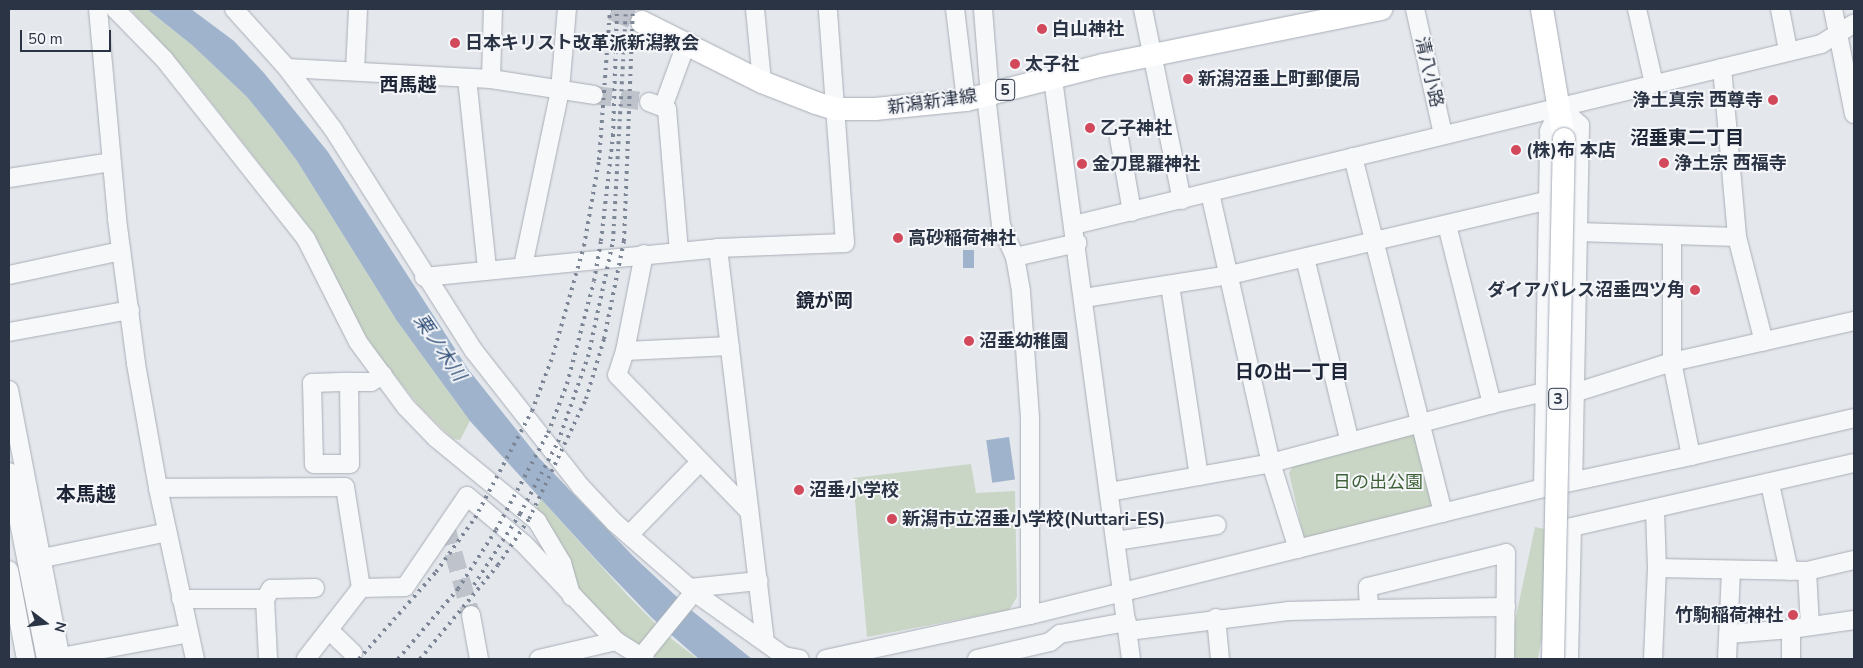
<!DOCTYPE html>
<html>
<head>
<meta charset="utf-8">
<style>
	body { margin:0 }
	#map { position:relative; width:1863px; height:668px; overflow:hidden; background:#e4e7ec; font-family:"Nunito Sans","Noto Sans JP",sans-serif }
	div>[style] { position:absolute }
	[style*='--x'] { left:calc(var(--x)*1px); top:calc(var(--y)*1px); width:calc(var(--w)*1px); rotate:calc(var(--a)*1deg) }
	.green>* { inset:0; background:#c9d6c5; transform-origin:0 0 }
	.water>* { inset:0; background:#9fb4cc; transform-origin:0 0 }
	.minor-tunnel>* { height:18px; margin-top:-9px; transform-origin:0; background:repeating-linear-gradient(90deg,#bfc3cb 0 18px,transparent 0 27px) }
	.major-tunnel>* { height:22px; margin-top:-11px; transform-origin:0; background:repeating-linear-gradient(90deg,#bfc3cb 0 22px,transparent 0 33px) }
	.roads { filter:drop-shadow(0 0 1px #a9aeb7) drop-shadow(0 0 1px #a9aeb7) }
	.minor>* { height:18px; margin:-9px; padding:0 9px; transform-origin:9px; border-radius:9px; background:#f7f8fa }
	.major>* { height:22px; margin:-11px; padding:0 11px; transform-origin:11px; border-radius:11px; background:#fff }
	.rail>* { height:4px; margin-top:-2px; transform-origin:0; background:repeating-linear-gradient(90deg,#7d8696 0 2.5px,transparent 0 7.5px) }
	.bridges { filter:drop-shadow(0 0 1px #a3abb8) drop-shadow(0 0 1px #a3abb8) }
	.major-bridge>* { height:22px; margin:-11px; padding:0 11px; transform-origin:11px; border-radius:11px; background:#fff }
	.dots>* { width:14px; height:14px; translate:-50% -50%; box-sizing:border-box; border:2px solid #f4f6f9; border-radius:50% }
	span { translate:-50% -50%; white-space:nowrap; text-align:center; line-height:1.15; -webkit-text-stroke:4px #f4f6f9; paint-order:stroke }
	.shield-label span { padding:1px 4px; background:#f4f6f9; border:1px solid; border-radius:4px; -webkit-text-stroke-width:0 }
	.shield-label { font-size:16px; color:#2b3445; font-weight:700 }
	.poi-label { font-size:18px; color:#2b3445; font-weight:700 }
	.left { translate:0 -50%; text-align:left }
	.right { translate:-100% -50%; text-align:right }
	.street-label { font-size:18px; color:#2b3445 }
	.park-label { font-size:18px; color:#3f6138 }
	.neighbourhood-label { font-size:19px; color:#1d2536; font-weight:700 }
	.water-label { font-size:19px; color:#34527a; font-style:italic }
	.quarter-label { font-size:20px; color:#1d2536; font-weight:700 }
	.frame { position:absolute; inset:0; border:10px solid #2b3445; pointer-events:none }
	.north { position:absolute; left:20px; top:598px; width:50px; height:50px; -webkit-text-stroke:4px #f4f6f9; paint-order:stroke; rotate:105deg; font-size:14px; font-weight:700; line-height:20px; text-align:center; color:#2b3445 }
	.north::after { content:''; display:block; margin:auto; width:18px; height:22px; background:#2b3445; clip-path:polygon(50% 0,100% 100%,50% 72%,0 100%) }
	.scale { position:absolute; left:20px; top:30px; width:91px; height:22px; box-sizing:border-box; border:2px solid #2b3445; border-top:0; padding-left:6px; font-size:15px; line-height:18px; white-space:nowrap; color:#2b3445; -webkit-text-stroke:4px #f4f6f9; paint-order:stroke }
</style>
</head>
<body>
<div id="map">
	<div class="green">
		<div style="clip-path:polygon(130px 9px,147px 9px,192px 45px,247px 97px,273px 129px,297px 161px,397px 321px,470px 421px,460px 440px,453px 439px,420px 407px,377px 353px,361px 328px,313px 232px,189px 74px)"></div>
		<div style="clip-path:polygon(1419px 432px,1437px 509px,1304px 538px,1289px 473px,1297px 460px)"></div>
		<div style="clip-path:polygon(971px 464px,976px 493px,1015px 491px,1017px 597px,1009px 610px,867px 637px,853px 478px)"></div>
		<div style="clip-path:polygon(541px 499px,628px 596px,669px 637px,698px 659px,659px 659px,620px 637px,576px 589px,534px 513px)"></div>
		<div style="left:1535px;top:527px;width:30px;height:132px;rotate:12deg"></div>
	</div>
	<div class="water">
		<div style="clip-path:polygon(147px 9px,191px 9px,234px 41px,264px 73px,328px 152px,468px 369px,539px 458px,634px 557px,691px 610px,752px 659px,699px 659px,652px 618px,602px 566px,470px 421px,397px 321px,297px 161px,273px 129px,247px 97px,192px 45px)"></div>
		<div style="left:963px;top:250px;width:11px;height:18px"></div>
		<div style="left:1009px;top:437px;width:43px;height:23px;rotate:82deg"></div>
	</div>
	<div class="minor-tunnel">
		<div style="--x:594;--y:95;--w:55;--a:7.3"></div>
		<div style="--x:446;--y:527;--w:91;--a:74.1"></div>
	</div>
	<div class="major-tunnel">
		<div style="--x:612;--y:9;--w:33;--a:23"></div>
	</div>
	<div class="roads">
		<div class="minor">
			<div style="--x:98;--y:9;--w:211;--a:84.8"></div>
			<div style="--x:117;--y:219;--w:146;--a:82.5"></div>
			<div style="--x:136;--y:364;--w:126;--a:79.9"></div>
			<div style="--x:158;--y:488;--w:175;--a:77.8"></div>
			<div style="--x:115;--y:9;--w:70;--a:45.6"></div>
			<div style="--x:164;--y:59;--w:229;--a:51.7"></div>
			<div style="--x:306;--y:239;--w:115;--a:63.2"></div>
			<div style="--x:358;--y:342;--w:81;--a:53.6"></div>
			<div style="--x:406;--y:407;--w:43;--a:45.9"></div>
			<div style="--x:436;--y:438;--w:131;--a:39.4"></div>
			<div style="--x:537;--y:521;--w:49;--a:59.2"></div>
			<div style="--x:562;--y:563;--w:35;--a:74"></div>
			<div style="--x:234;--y:9;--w:79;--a:48.1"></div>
			<div style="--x:287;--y:68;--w:76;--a:53"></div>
			<div style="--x:333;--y:129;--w:263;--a:57.6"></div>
			<div style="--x:474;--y:351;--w:173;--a:51.8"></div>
			<div style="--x:581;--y:487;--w:50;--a:46.6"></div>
			<div style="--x:615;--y:523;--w:105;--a:41.1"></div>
			<div style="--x:694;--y:592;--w:110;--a:35.4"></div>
			<div style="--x:784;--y:656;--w:16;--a:11"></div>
			<div style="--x:755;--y:9;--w:73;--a:84.5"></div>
			<div style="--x:955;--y:9;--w:92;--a:83.1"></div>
			<div style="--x:983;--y:9;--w:76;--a:85.5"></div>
			<div style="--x:1143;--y:9;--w:195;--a:78.5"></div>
			<div style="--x:1415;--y:9;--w:128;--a:77.4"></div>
			<div style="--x:1637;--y:9;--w:77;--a:77.2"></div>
			<div style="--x:1780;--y:9;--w:42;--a:79"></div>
			<div style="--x:1833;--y:9;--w:107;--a:78.7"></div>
			<div style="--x:287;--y:68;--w:204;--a:3.1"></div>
			<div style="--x:491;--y:79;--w:104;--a:8.8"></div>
			<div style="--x:1722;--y:68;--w:170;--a:84.9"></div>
			<div style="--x:355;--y:71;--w:62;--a:-87.2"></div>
			<div style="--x:467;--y:78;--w:192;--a:84"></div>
			<div style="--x:491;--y:79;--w:70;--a:-88.4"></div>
			<div style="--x:1053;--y:79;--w:585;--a:82.34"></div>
			<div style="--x:649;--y:102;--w:19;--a:21"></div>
			<div style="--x:667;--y:109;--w:143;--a:85.2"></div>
			<div style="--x:663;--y:107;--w:67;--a:-69.9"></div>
			<div style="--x:1119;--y:138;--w:75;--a:80"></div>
			<div style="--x:1353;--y:157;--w:367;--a:75.8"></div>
			<div style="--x:9;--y:178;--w:103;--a:-8.9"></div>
			<div style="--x:1210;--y:193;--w:277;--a:77.3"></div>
			<div style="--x:1271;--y:463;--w:90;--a:72.6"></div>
			<div style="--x:1074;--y:225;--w:769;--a:-13.62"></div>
			<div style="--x:1821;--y:44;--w:39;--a:-32"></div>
			<div style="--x:1447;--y:225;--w:185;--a:75.9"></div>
			<div style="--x:1577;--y:232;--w:160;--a:1.8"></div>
			<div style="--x:1737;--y:237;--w:108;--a:75.6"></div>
			<div style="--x:718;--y:248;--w:395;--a:83.2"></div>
			<div style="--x:644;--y:254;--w:99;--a:101.1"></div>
			<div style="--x:625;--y:351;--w:25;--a:108"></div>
			<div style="--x:617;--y:375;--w:188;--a:45.9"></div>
			<div style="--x:1015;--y:257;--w:64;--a:-12.7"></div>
			<div style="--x:1305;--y:258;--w:189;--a:76.3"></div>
			<div style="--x:523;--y:266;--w:180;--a:-78.1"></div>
			<div style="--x:560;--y:90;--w:81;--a:-85.1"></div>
			<div style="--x:9;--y:275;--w:115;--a:-12.1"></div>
			<div style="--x:424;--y:277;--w:295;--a:-5.6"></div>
			<div style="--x:718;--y:248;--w:127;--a:-2.3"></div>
			<div style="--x:845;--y:243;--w:235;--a:-94.2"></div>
			<div style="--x:1170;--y:285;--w:193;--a:81.4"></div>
			<div style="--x:1084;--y:298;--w:148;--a:-9"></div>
			<div style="--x:1230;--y:275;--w:328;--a:-13.2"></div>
			<div style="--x:9;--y:332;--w:123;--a:-10.3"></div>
			<div style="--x:625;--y:351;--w:105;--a:-2.7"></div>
			<div style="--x:349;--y:382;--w:82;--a:89.3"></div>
			<div style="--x:350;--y:464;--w:36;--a:180"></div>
			<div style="--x:314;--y:464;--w:81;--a:-91.4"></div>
			<div style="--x:312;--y:383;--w:37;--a:-2"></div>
			<div style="--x:349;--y:382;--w:22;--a:0"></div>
			<div style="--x:371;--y:382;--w:14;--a:-30"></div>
			<div style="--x:9;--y:390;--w:274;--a:79.1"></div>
			<div style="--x:1691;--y:456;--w:167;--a:-13.1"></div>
			<div style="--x:9;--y:472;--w:191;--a:78.8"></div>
			<div style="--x:1770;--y:484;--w:89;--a:77.7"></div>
			<div style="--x:158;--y:488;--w:187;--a:-0.3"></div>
			<div style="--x:345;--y:487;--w:102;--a:81"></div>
			<div style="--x:361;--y:588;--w:90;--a:127.8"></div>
			<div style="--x:1543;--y:488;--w:357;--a:-89"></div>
			<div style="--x:1549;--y:131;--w:26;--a:-65"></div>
			<div style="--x:1560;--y:107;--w:27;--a:42"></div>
			<div style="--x:1580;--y:125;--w:356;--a:91.1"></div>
			<div style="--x:1109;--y:492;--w:165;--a:-10.1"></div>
			<div style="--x:1271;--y:463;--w:229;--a:-14.9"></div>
			<div style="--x:1492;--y:404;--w:54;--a:-12.8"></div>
			<div style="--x:1545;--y:392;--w:29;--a:2"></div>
			<div style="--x:1574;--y:393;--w:103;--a:-17.6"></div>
			<div style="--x:1672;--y:362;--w:187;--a:-12.7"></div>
			<div style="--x:629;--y:535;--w:100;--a:-45.8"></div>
			<div style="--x:1116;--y:541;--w:102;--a:-9"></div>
			<div style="--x:43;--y:558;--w:127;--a:-11.8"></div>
			<div style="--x:1657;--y:568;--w:150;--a:1.1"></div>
			<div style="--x:1807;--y:571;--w:48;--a:-13.2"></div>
			<div style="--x:9;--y:570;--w:91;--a:79.2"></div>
			<div style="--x:1807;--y:571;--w:55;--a:86.9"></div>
			<div style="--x:361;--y:588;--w:44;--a:-1.3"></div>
			<div style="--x:405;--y:587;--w:110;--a:-55.7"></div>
			<div style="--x:467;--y:496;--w:75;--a:40.1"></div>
			<div style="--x:524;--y:544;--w:134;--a:46.5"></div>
			<div style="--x:616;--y:641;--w:34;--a:32"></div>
			<div style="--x:690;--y:588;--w:69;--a:-5.8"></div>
			<div style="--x:181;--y:599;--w:84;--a:0"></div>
			<div style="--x:265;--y:599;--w:60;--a:87.1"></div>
			<div style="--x:265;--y:599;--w:12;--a:-59"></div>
			<div style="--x:271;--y:589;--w:44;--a:-1.3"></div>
			<div style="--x:1369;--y:609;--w:137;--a:-0.8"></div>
			<div style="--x:471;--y:615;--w:45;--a:79.7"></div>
			<div style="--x:1030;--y:615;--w:528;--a:-13.9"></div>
			<div style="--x:1543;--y:488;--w:151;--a:-12.2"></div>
			<div style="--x:1691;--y:456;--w:96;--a:-101.4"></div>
			<div style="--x:1672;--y:362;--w:127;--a:-90"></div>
			<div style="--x:1216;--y:618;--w:41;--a:84.4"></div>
			<div style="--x:330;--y:631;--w:32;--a:44"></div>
			<div style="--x:1128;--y:631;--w:161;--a:-7.1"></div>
			<div style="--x:1288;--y:611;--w:81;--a:-1.4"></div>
			<div style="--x:1369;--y:609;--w:22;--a:-93"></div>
			<div style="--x:1368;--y:587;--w:142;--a:-13.8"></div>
			<div style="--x:1506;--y:553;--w:106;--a:90.5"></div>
			<div style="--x:1729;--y:634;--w:62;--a:-4.6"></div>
			<div style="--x:61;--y:657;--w:130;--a:-10.6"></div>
			<div style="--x:641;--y:657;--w:84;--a:-50.8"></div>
			<div style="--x:539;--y:659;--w:79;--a:-13.2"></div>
			<div style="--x:826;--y:659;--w:209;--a:-12.2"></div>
			<div style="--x:1030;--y:615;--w:197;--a:-90"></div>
			<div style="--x:1030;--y:418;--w:127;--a:-94.1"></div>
			<div style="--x:1021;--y:291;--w:35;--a:-100"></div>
			<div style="--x:1015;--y:257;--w:35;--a:-114"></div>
			<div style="--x:1001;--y:225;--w:131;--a:-96.6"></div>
			<div style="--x:977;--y:659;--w:75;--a:-13.1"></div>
			<div style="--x:1050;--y:642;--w:13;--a:-39"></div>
			<div style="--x:1060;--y:634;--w:68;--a:-10.2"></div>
			<div style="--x:1569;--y:659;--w:132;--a:-88.7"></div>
			<div style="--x:1572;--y:527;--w:289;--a:-12.8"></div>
			<div style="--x:1653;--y:659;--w:91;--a:-87.5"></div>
			<div style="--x:1657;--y:568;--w:58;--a:-92"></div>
			<div style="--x:1727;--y:659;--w:88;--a:-87.4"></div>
			<div style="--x:1791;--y:659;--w:30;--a:-90"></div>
			<div style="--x:1791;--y:629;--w:64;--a:-8.1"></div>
		</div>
		<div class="major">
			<div style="--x:1542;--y:9;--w:132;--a:80.4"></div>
			<div style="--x:642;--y:22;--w:134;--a:26.6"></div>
			<div style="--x:762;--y:82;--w:58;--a:21.3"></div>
			<div style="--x:816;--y:103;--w:21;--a:17"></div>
			<div style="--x:836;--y:109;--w:39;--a:0"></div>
			<div style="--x:875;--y:109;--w:91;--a:-5.6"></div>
			<div style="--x:966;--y:100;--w:141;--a:-14.3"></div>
			<div style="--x:1103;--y:65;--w:284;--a:-11.4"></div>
		</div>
	</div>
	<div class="rail">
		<div style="--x:474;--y:585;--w:85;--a:-57.1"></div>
		<div style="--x:520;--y:514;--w:81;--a:-62.2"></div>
		<div style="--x:558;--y:442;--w:90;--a:-70.6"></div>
		<div style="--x:588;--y:357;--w:119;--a:-77.8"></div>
		<div style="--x:613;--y:241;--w:232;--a:-86.8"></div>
		<div style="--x:359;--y:659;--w:116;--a:-48.5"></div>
		<div style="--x:436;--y:572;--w:67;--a:-54.2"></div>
		<div style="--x:475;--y:518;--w:121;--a:-62"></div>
		<div style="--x:532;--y:411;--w:60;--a:-69.4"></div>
		<div style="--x:553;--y:355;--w:113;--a:-74.1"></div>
		<div style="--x:584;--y:246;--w:87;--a:-80.1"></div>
		<div style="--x:599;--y:160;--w:151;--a:-85.8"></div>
		<div style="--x:398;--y:659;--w:92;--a:-49.4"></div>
		<div style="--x:458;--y:589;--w:70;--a:-57.2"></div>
		<div style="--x:496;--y:530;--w:110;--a:-61.8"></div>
		<div style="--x:548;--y:433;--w:53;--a:-68.8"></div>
		<div style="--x:567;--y:384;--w:106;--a:-75.3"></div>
		<div style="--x:594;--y:281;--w:41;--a:-80.1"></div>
		<div style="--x:601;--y:241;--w:106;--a:-83.5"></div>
		<div style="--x:613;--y:136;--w:127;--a:-88.2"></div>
		<div style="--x:420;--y:659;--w:122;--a:-50.3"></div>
		<div style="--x:498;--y:565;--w:55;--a:-56"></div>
		<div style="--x:529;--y:519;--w:133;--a:-64.6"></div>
		<div style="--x:586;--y:399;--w:63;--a:-73.3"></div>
		<div style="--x:604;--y:339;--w:100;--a:-78.5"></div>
		<div style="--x:624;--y:241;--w:232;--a:-87.8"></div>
	</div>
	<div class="bridges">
		<div class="major-bridge">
			<div style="--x:1553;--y:659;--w:520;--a:-88.79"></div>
		</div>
	</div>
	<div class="dots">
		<div style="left:1042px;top:29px;background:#d1495b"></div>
		<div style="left:455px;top:43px;background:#d1495b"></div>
		<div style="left:1015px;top:64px;background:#d1495b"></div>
		<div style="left:1188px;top:79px;background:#d1495b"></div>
		<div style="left:1773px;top:100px;background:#d1495b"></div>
		<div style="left:1090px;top:128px;background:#d1495b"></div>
		<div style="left:1516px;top:150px;background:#d1495b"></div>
		<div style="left:1664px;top:163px;background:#d1495b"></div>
		<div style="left:1082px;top:164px;background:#d1495b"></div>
		<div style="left:898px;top:238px;background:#d1495b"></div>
		<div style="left:1695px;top:290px;background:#d1495b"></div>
		<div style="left:969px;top:341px;background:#d1495b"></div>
		<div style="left:799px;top:490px;background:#d1495b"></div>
		<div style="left:892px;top:519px;background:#d1495b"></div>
		<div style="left:1793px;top:615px;background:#d1495b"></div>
	</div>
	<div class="shield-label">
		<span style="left:1005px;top:90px">5</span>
		<span style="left:1558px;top:399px">3</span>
	</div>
	<div class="poi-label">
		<span class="left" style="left:1052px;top:29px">白山神社</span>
		<span class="left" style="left:465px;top:43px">日本キリスト改革派新潟教会</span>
		<span class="left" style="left:1025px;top:64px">太子社</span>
		<span class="left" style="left:1198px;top:79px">新潟沼垂上町郵便局</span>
		<span class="right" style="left:1763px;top:100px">浄土真宗 西尊寺</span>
		<span class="left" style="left:1100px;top:128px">乙子神社</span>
		<span class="left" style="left:1526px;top:150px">(株)布 本店</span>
		<span class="left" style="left:1674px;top:163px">浄土宗 西福寺</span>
		<span class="left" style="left:1092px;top:164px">金刀毘羅神社</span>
		<span class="left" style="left:908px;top:238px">高砂稲荷神社</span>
		<span class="right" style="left:1685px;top:290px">ダイアパレス沼垂四ツ角</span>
		<span class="left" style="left:979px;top:341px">沼垂幼稚園</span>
		<span class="left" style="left:809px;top:490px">沼垂小学校</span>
		<span class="left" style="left:902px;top:519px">新潟市立沼垂小学校(Nuttari-ES)</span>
		<span class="right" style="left:1783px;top:615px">竹駒稲荷神社</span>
	</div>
	<div class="street-label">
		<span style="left:1429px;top:72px;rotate:77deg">清八小路</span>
		<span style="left:932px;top:102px;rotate:-8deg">新潟新津線</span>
	</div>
	<div class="park-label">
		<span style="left:1378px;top:482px">日の出公園</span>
	</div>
	<div class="neighbourhood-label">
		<span style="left:408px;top:86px">西馬越</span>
		<span style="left:1687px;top:139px">沼垂東二丁目</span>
		<span style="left:824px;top:302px">鏡が岡</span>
		<span style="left:1292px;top:373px">日の出一丁目</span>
	</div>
	<div class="water-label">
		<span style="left:439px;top:348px;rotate:56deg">栗ノ木川</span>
	</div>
	<div class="quarter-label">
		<span style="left:86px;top:494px">本馬越</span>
	</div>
	<div class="frame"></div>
	<div class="north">N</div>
	<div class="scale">50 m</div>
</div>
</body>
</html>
